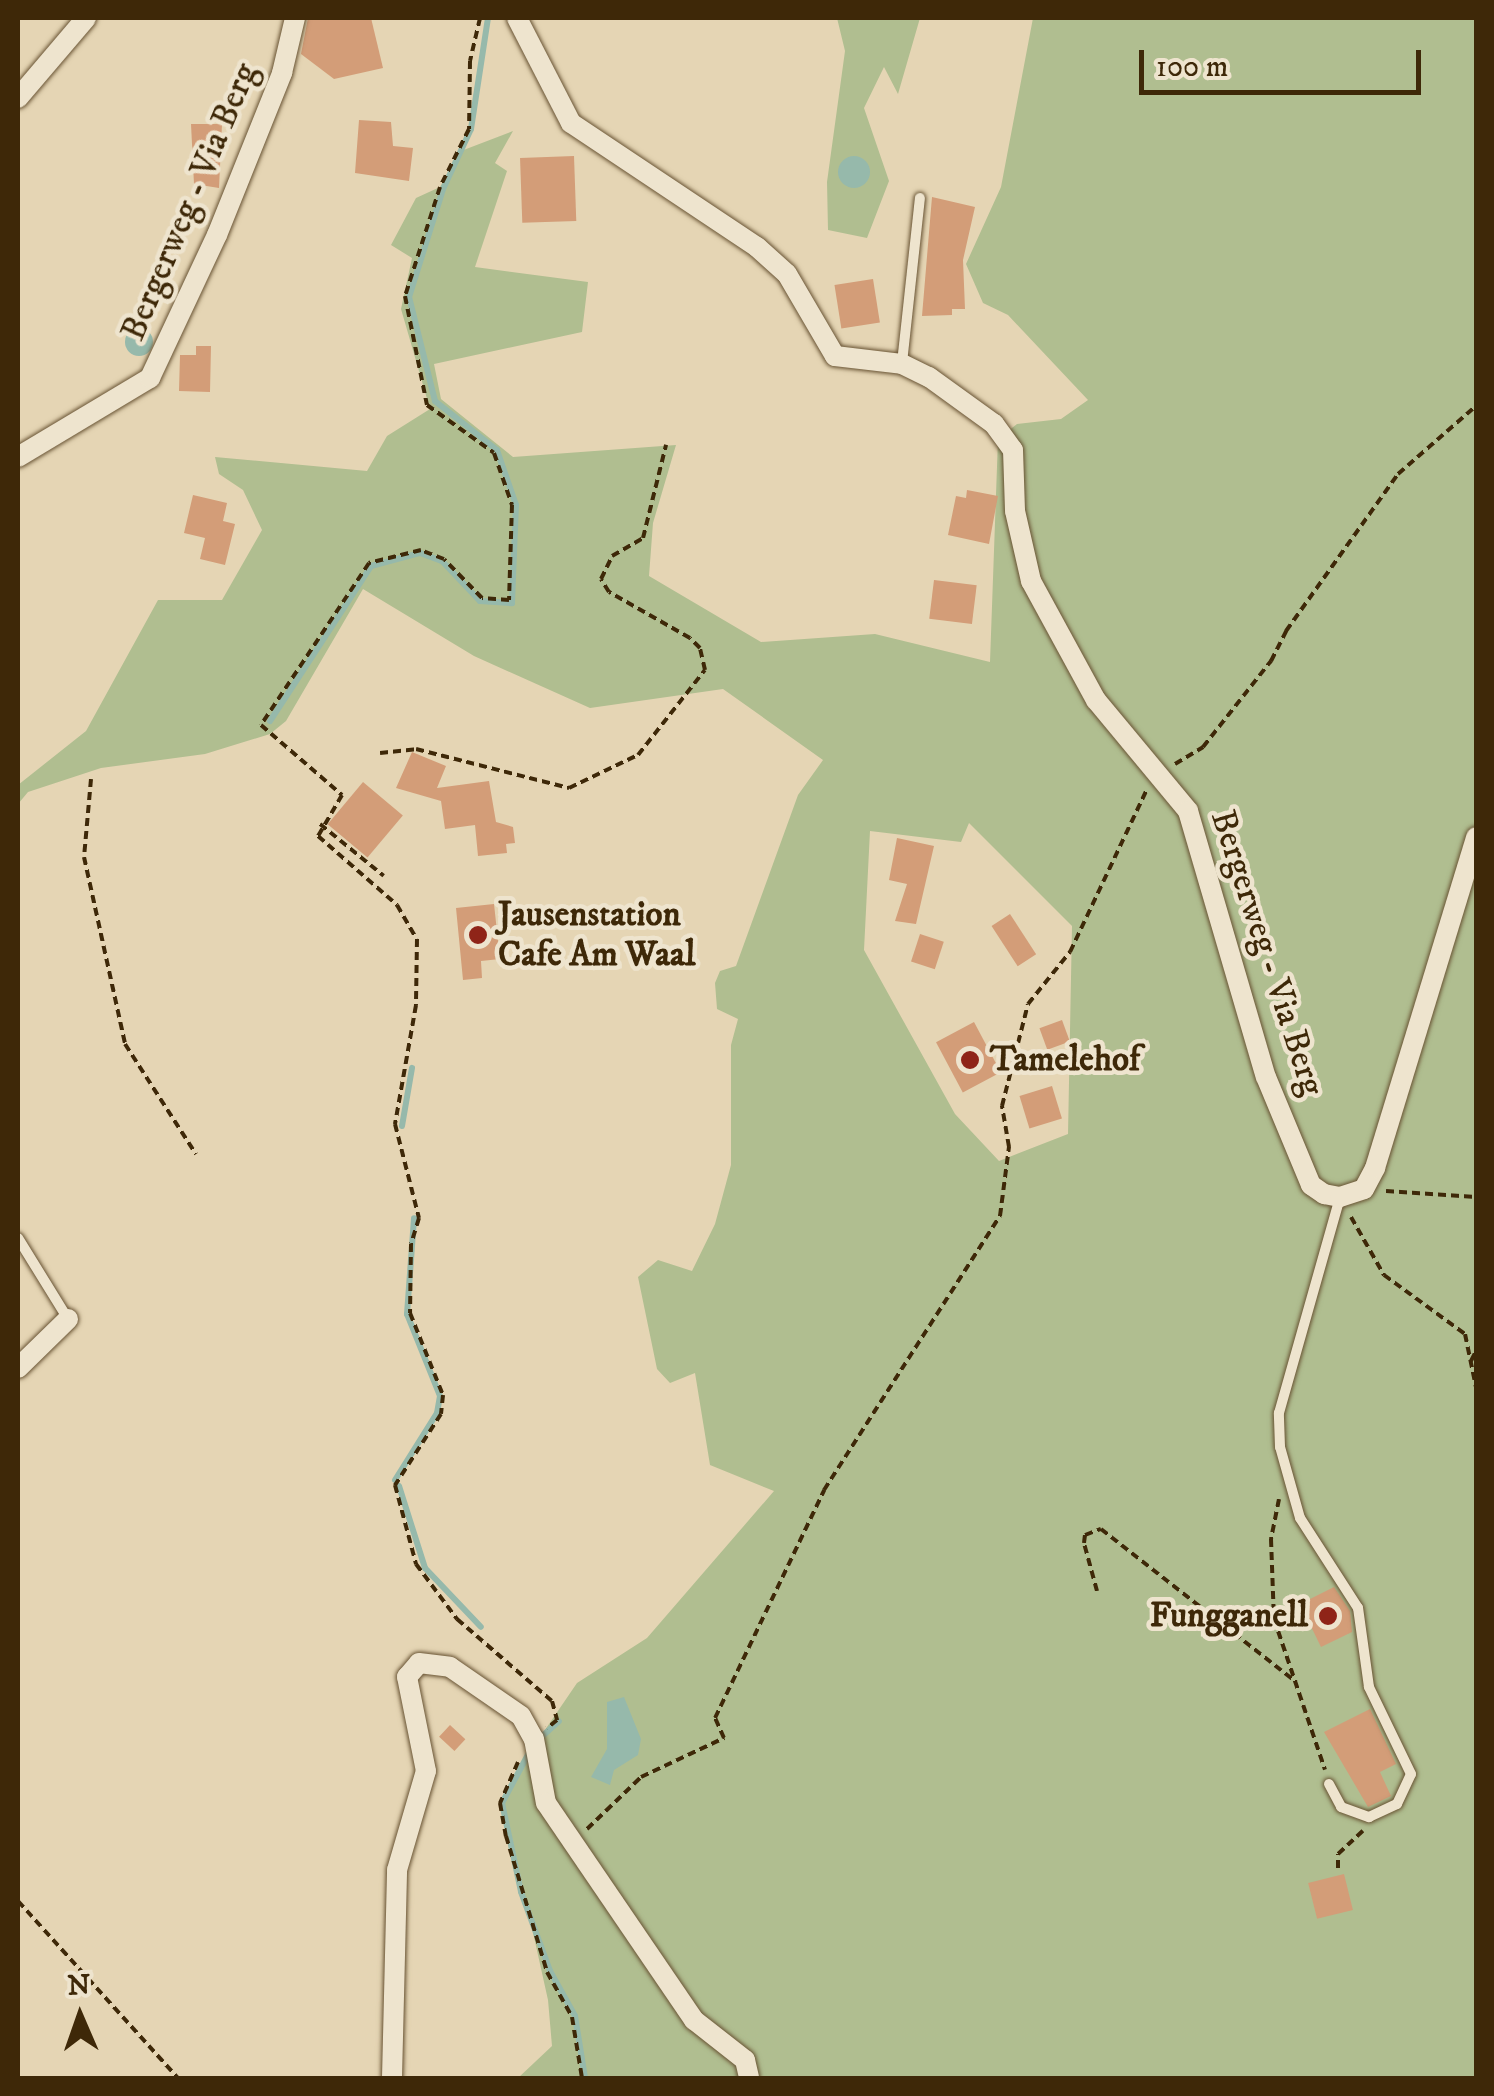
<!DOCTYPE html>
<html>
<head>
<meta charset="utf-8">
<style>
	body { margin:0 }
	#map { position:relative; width:1494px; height:2096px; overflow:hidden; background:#e5d5b4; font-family:"IM FELL DW Pica",serif }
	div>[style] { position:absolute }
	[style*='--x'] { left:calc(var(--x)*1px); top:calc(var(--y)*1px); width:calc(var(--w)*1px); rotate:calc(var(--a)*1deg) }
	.green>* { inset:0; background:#b0be90 }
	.water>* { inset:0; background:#96b9ab }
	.round { border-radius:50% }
	.stream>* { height:6px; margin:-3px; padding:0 3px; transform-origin:3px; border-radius:3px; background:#96b9ab }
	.building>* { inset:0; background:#d39d78; transform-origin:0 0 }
	.path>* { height:4px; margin-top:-2px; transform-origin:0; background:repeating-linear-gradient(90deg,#3e2808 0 8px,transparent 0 13px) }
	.roads { filter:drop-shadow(0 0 2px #685333) drop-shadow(0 0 2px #685333) }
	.service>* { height:10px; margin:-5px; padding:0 5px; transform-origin:5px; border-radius:5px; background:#eee4ce }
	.minor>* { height:20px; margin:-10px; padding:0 10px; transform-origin:10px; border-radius:10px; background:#eee4ce }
	.dots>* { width:28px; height:28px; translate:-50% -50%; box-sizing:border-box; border:5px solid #eee4ce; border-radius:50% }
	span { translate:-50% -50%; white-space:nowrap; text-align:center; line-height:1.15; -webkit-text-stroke:9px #eee4ce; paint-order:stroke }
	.street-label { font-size:35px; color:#3e2808 }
	.poi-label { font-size:35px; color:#3e2808; font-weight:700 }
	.left { translate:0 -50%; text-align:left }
	.right { translate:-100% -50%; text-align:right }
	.frame { position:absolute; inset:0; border:20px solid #3e2808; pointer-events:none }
	.north { position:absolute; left:30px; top:1966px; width:100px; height:100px; -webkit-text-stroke:8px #eee4ce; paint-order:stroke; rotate:358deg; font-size:28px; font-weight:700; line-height:40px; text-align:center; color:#3e2808 }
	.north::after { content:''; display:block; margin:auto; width:35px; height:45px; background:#3e2808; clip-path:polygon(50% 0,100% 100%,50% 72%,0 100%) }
	.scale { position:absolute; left:1139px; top:50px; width:282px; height:45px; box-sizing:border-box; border:5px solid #3e2808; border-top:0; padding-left:12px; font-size:30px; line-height:35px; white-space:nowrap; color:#3e2808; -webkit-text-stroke:8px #eee4ce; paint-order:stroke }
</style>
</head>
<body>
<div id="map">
	<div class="green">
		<div style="clip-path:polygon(837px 18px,920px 18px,898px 94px,884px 67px,864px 108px,889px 181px,867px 238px,828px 230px,827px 182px,845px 51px)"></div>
		<div style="clip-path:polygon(evenodd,1033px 18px,1476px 18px,1476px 2078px,518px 2078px,552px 2046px,548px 2000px,504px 1802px,519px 1768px,577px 1683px,647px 1638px,774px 1491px,710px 1465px,695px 1373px,670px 1383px,657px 1369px,638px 1277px,658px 1260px,692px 1271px,715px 1224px,731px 1165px,731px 1045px,738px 1019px,717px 1009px,715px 983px,720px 971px,736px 966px,798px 795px,823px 760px,723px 689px,590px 708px,474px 656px,363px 589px,286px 721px,270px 734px,205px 754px,101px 768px,28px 792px,18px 804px,18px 785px,86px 731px,158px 600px,222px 600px,262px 530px,243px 490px,219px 474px,215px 457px,367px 471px,387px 436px,430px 409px,401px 309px,412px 258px,391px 245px,416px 198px,440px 187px,461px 151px,513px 131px,495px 163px,507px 171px,475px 267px,588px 282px,582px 332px,434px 364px,441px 399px,513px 457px,676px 445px,653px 523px,649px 576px,761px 642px,875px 634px,990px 662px,998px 439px,1017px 424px,1061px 419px,1088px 400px,1008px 315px,983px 303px,966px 264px,1001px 187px,1033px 18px,969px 823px,1072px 926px,1068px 1134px,999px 1161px,955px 1114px,864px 950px,870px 831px,961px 842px,969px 823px)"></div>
	</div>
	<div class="water">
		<div class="round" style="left:838px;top:156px;width:32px;height:32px"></div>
		<div class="round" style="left:125px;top:328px;width:28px;height:28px"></div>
		<div style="clip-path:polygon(624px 1697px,641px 1739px,638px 1755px,614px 1770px,610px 1785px,591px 1777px,607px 1749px,607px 1702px)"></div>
	</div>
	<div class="stream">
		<div style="--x:270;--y:721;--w:185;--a:-56.9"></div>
		<div style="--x:371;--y:566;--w:51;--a:-14.9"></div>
		<div style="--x:420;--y:553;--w:23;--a:20"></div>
		<div style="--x:442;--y:561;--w:55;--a:46.5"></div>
		<div style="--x:480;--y:601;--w:32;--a:4"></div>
		<div style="--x:512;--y:603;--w:98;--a:-87.7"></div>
		<div style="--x:516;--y:505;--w:58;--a:-109.1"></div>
		<div style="--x:497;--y:450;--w:79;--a:-141.7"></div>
		<div style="--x:435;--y:401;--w:107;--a:-104"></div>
		<div style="--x:409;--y:297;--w:113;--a:-72.5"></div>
		<div style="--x:443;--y:189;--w:66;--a:-65"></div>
		<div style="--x:471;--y:129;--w:112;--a:-81.3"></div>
		<div style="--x:402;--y:1126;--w:59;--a:-80.2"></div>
		<div style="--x:395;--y:1480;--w:79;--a:-57.9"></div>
		<div style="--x:437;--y:1413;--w:17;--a:-80"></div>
		<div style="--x:440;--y:1396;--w:88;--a:-111.9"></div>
		<div style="--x:407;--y:1314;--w:96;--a:-85.8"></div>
		<div style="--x:399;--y:1486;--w:86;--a:72.4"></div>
		<div style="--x:425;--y:1568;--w:81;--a:46.5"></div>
		<div style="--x:538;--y:1740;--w:28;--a:-42"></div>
		<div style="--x:531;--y:1749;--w:61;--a:118.2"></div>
		<div style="--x:502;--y:1803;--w:91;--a:77.9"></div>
		<div style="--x:521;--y:1892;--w:84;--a:69.8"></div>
		<div style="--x:550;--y:1971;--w:51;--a:60.9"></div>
		<div style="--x:575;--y:2016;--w:63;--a:80.8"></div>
	</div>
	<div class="building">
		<div style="clip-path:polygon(308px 18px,371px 18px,383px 68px,334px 79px,301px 54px)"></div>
		<div style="clip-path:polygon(359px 120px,391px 122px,393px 146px,413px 148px,409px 181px,355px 173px)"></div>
		<div style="clip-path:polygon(191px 124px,222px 124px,219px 188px,194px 184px)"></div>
		<div style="left:574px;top:156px;width:65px;height:54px;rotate:88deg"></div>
		<div style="clip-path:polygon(932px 197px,975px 207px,963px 260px,965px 309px,952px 309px,952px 315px,922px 316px)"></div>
		<div style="left:873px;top:279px;width:44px;height:39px;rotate:81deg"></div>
		<div style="clip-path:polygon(196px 346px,211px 346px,210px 392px,179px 391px,180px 355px,196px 355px)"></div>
		<div style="clip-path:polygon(967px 490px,998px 496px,989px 544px,948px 535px,956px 496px,966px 498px)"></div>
		<div style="clip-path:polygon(193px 495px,227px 503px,223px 521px,235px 524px,225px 565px,200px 559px,205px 538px,184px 533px)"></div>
		<div style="left:934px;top:580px;width:43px;height:39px;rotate:7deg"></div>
		<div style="clip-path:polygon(412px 752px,446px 766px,437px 788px,489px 781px,496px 822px,513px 827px,515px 843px,506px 844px,507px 853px,478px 856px,475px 825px,445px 829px,441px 801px,396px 788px)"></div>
		<div style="left:363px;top:782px;width:52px;height:55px;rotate:40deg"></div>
		<div style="clip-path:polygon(897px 838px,934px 846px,916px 924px,895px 921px,907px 884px,889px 880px)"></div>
		<div style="clip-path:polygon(494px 904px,500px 959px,481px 961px,482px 978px,463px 980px,456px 908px)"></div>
		<div style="left:1010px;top:914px;width:48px;height:22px;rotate:57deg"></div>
		<div style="left:920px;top:934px;width:25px;height:29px;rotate:18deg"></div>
		<div style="left:1062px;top:1020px;width:23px;height:24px;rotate:70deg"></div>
		<div style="left:974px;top:1022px;width:57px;height:43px;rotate:62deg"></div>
		<div style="left:1052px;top:1086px;width:34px;height:34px;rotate:73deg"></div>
		<div style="clip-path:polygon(1334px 1587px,1350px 1611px,1352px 1632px,1321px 1647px,1300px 1604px)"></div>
		<div style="clip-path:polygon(1370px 1709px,1396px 1764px,1380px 1772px,1391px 1796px,1368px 1807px,1324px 1732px)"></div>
		<div style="left:450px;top:1725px;width:21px;height:16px;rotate:43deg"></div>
		<div style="left:1344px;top:1874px;width:37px;height:37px;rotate:76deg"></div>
	</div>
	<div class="path">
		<div style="--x:480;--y:18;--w:44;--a:103.1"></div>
		<div style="--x:470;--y:61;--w:68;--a:90.8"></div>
		<div style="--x:469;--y:129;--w:65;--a:116.6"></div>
		<div style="--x:440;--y:187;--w:114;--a:107.8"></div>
		<div style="--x:405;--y:296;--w:111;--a:78.6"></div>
		<div style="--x:427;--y:405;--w:82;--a:35.6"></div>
		<div style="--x:494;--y:453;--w:55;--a:70.9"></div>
		<div style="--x:512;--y:505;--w:95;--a:91.8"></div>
		<div style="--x:509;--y:600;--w:27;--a:-176"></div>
		<div style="--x:482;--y:598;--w:54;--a:-134.3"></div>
		<div style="--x:444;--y:559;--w:25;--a:-159"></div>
		<div style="--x:421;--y:550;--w:54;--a:166"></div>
		<div style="--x:369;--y:563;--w:195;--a:123.7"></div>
		<div style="--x:261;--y:725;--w:107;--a:40.8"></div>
		<div style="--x:342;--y:795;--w:48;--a:120.3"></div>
		<div style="--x:318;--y:836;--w:105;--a:41.1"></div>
		<div style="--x:397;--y:905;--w:39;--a:60"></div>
		<div style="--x:417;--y:939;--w:66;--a:90.9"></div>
		<div style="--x:416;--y:1005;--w:121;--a:100"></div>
		<div style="--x:395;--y:1124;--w:97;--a:75.7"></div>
		<div style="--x:419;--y:1218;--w:27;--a:107"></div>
		<div style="--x:411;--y:1244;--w:69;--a:90.8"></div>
		<div style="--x:410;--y:1313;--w:88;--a:68.1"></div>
		<div style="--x:443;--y:1395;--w:19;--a:96"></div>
		<div style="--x:441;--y:1414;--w:85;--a:122.9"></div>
		<div style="--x:395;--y:1485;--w:82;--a:75.1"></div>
		<div style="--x:416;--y:1564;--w:69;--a:53.3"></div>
		<div style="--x:457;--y:1619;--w:125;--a:40.8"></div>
		<div style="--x:552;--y:1701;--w:20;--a:75"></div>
		<div style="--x:557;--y:1720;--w:13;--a:141"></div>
		<div style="--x:380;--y:753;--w:36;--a:-6"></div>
		<div style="--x:416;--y:749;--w:158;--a:14.3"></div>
		<div style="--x:569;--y:788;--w:76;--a:-25.6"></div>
		<div style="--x:638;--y:755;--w:108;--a:-51.8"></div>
		<div style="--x:705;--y:670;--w:23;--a:-103"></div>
		<div style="--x:700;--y:648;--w:14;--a:-135"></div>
		<div style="--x:690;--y:638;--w:93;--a:-150.4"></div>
		<div style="--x:609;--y:592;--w:15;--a:-122"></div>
		<div style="--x:601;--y:579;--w:25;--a:-64"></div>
		<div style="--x:612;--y:556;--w:36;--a:-30"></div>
		<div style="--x:643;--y:538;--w:96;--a:-76.1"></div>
		<div style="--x:1175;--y:764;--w:33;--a:-31"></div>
		<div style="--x:1203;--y:747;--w:110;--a:-51.7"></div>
		<div style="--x:1271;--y:661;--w:34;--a:-63"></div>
		<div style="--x:1286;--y:631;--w:193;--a:-54.5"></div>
		<div style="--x:1398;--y:474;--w:103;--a:-41.1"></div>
		<div style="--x:91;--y:779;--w:78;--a:95.1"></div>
		<div style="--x:84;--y:857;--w:191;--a:77.6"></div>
		<div style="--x:125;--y:1044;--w:131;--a:57.2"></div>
		<div style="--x:320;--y:824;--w:82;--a:39.1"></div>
		<div style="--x:1386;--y:1191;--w:90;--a:3.8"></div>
		<div style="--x:1351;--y:1217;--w:67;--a:60.4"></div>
		<div style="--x:1384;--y:1275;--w:100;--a:36.1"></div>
		<div style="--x:1465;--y:1334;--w:54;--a:78.3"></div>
		<div style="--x:1471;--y:1361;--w:11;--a:-63"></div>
		<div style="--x:1279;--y:1499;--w:41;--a:101.3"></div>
		<div style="--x:1271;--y:1539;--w:80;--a:87.9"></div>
		<div style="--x:1274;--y:1619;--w:159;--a:71.3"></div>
		<div style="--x:1097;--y:1591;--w:50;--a:-105.2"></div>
		<div style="--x:1084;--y:1543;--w:8;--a:-83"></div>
		<div style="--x:1085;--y:1535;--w:17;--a:-21"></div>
		<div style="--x:1101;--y:1529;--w:248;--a:38.1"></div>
		<div style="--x:518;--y:1762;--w:45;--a:113.7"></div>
		<div style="--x:500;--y:1803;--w:34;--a:80"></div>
		<div style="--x:506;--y:1836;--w:142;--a:73.2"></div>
		<div style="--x:547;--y:1972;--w:51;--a:60.9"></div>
		<div style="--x:572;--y:2017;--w:62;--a:80.7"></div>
		<div style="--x:587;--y:1829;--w:75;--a:-43.9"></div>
		<div style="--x:641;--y:1777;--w:92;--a:-25.2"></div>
		<div style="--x:724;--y:1738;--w:22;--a:-114"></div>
		<div style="--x:715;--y:1718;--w:253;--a:-64.4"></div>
		<div style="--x:824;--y:1490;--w:326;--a:-57.3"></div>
		<div style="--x:1000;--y:1216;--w:70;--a:-82.6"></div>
		<div style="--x:1009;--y:1147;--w:42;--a:-99.7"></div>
		<div style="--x:1002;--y:1106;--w:105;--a:-75.7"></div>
		<div style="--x:1028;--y:1004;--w:67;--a:-51.1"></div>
		<div style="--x:1070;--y:952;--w:178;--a:-64.7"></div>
		<div style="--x:1338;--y:1868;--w:14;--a:-90"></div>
		<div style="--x:1338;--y:1854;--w:34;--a:-43"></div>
		<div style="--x:18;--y:1901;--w:239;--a:47.9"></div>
	</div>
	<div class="roads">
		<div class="service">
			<div style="--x:902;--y:363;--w:166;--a:-83.8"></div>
			<div style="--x:18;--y:1238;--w:95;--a:58.3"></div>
			<div style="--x:1329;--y:1784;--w:26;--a:62"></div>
			<div style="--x:1341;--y:1807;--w:30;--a:20"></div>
			<div style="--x:1369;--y:1817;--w:31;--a:-25"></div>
			<div style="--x:1397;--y:1804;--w:33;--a:-65"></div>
			<div style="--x:1411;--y:1774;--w:97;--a:-115.8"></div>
			<div style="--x:1369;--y:1687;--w:80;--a:-97.9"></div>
			<div style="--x:1358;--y:1608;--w:107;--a:-122.8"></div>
			<div style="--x:1300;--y:1518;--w:74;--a:-105.7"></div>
			<div style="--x:1280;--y:1447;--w:34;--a:-92"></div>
			<div style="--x:1279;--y:1413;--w:224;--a:-74.2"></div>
		</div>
		<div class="minor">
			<div style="--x:517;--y:18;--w:118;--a:62.8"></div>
			<div style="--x:571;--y:123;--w:224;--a:33.7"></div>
			<div style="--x:757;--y:247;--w:40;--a:42"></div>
			<div style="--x:787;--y:274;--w:95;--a:59.7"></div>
			<div style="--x:835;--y:356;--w:67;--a:6.8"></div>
			<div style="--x:902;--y:364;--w:30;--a:26"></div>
			<div style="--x:929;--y:377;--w:80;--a:35.9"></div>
			<div style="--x:994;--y:424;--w:32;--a:54"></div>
			<div style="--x:1013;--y:450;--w:61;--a:88.1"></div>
			<div style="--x:1015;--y:511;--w:72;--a:77.1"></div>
			<div style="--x:1031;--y:581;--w:136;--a:61.4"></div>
			<div style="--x:1096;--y:700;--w:144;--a:50.3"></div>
			<div style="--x:1188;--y:811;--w:277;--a:73.7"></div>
			<div style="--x:1266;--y:1077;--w:117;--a:67.4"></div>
			<div style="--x:1311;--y:1185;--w:16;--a:35"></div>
			<div style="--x:1324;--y:1194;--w:16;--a:11"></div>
			<div style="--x:1340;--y:1197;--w:25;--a:-18"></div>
			<div style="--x:1364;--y:1189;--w:24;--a:-62"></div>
			<div style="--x:1375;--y:1168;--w:346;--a:-73"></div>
			<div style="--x:18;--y:98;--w:105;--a:-49.6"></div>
			<div style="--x:18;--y:457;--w:154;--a:-30.9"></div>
			<div style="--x:150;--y:378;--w:158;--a:-64.9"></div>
			<div style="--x:217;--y:235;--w:175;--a:-68.1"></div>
			<div style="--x:282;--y:73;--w:57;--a:-76.7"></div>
			<div style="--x:18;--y:1368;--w:70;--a:-44.4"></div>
			<div style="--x:392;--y:2078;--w:208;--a:-88.6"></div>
			<div style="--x:397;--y:1870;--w:103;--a:-73.7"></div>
			<div style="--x:426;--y:1771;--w:96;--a:-101.4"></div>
			<div style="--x:407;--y:1677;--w:18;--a:-49"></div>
			<div style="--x:419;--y:1663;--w:31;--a:7"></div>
			<div style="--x:450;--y:1667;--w:86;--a:34.6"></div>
			<div style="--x:521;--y:1716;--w:26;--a:61"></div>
			<div style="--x:534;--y:1739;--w:65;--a:79.4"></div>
			<div style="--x:546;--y:1803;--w:263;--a:55.7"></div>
			<div style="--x:694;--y:2020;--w:65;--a:38.1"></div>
			<div style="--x:745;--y:2060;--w:18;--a:77"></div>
		</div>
	</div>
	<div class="dots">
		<div style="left:478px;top:935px;background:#8f2418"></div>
		<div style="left:970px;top:1060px;background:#8f2418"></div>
		<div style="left:1328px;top:1616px;background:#8f2418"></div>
	</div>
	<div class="street-label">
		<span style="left:190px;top:202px;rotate:-67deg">Bergerweg - Via Berg</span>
		<span style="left:1267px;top:953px;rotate:72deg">Bergerweg - Via Berg</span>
	</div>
	<div class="poi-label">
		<span class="left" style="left:498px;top:935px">Jausenstation<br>Cafe Am Waal</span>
		<span class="left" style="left:990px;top:1060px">Tamelehof</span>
		<span class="right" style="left:1308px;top:1616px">Fungganell</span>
	</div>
	<div class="frame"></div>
	<div class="north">N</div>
	<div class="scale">100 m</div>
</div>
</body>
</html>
